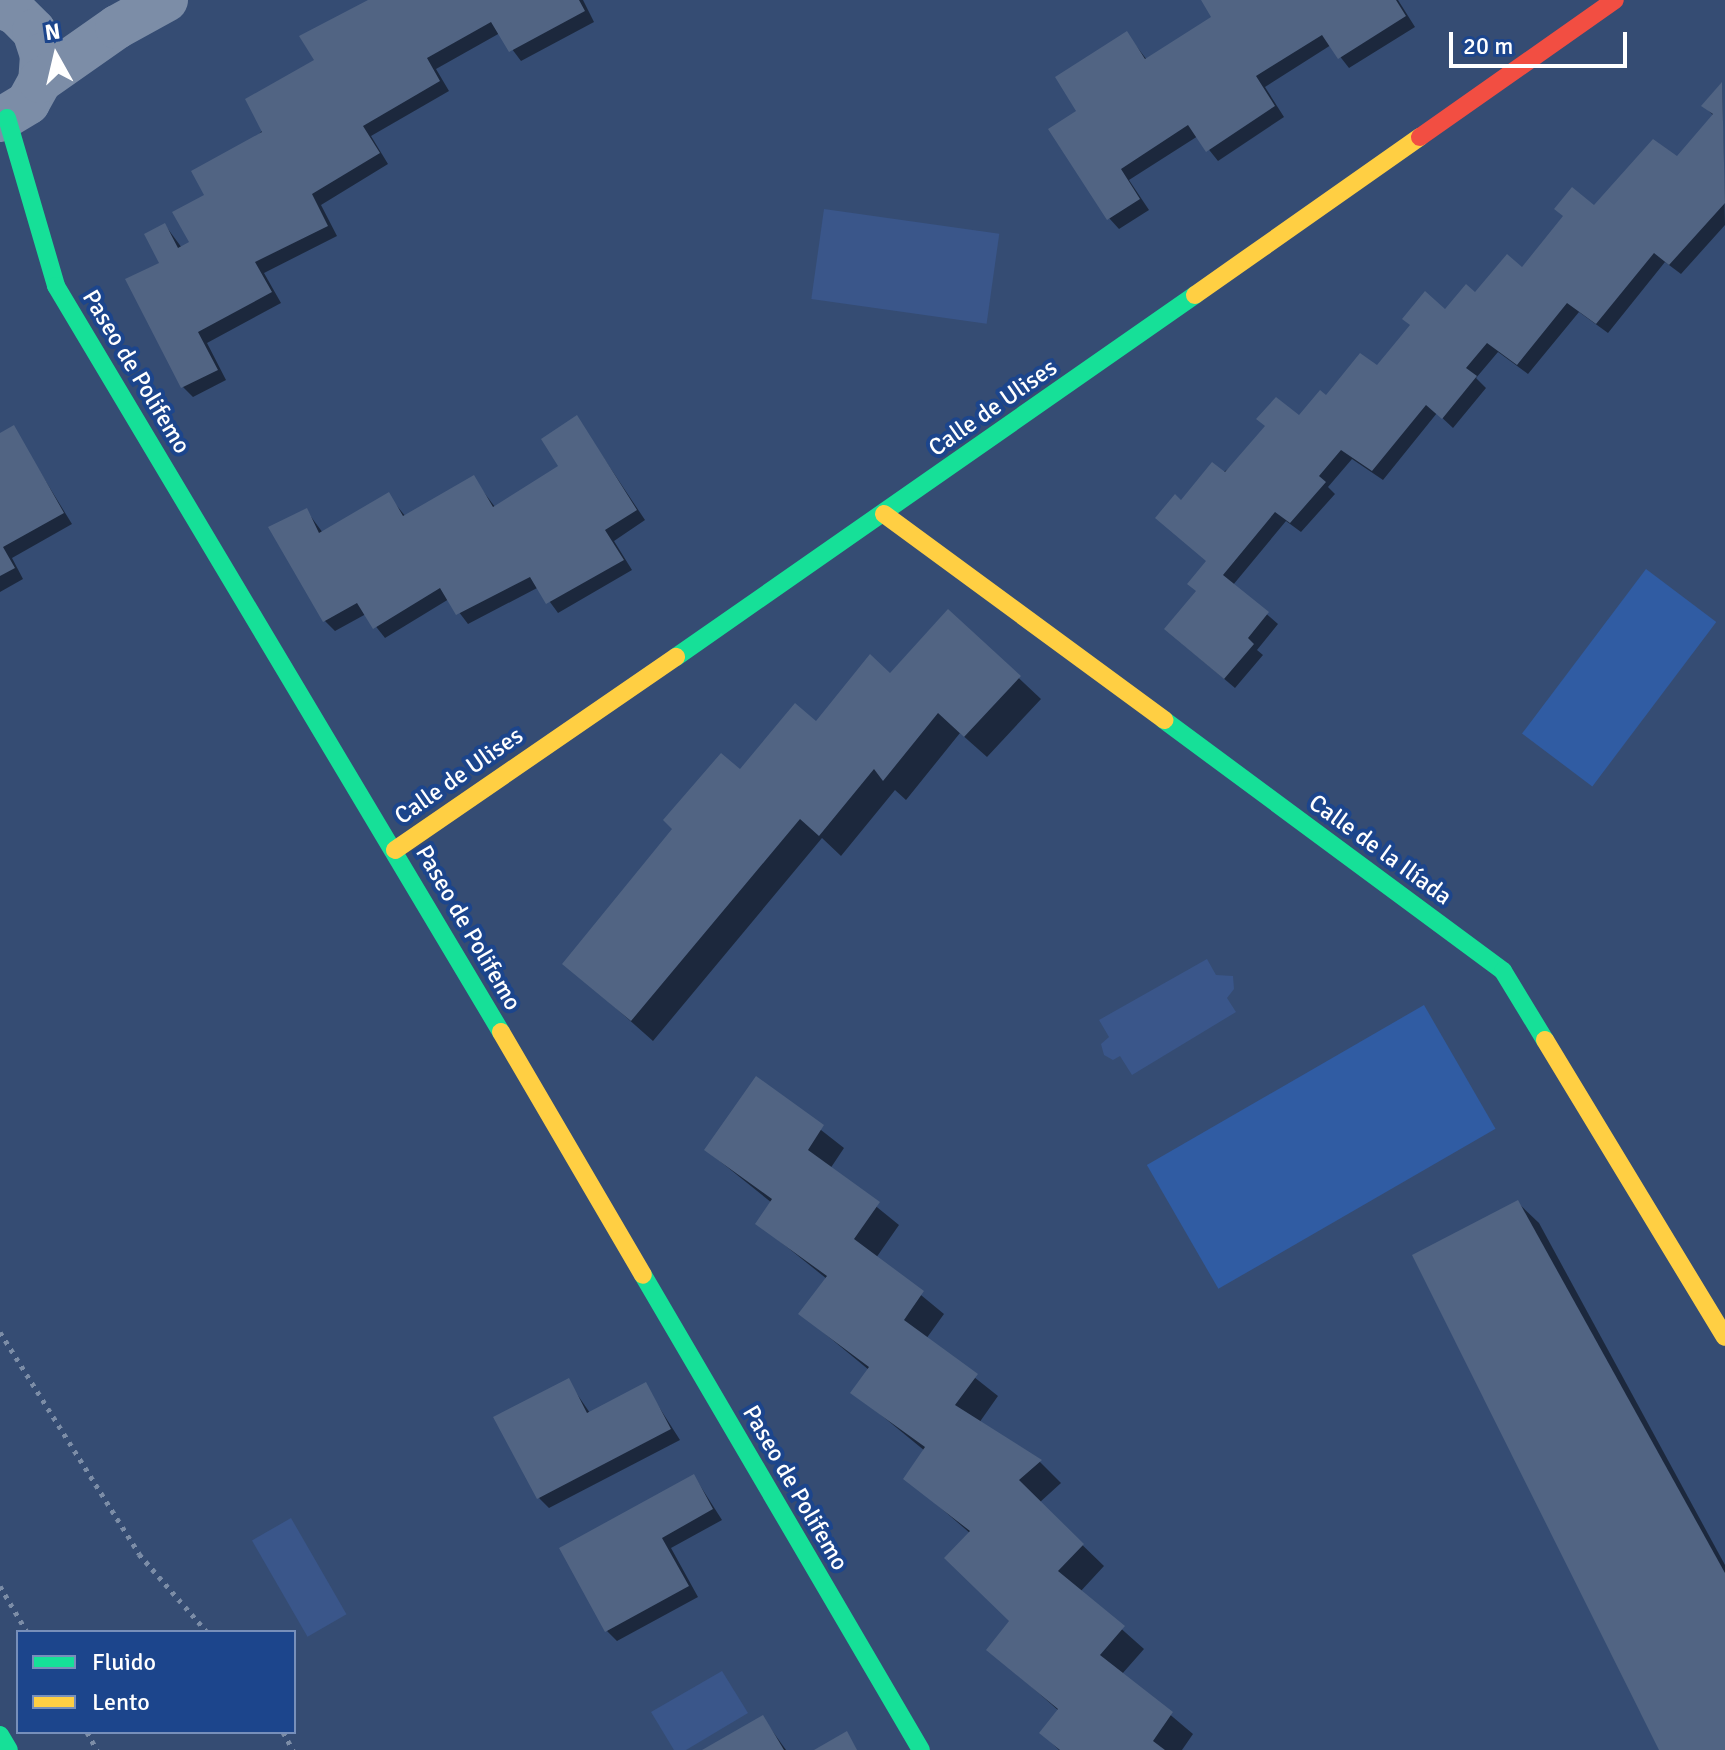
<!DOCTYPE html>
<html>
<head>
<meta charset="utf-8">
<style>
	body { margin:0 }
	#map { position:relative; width:1725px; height:1750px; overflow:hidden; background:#354c73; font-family:Signika,sans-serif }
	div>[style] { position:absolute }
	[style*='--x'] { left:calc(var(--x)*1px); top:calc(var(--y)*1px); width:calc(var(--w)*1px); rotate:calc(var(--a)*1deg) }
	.green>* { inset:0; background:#305ca3; transform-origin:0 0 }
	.water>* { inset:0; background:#3a568a; transform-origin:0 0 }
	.shadow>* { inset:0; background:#0007 }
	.building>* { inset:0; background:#516483 }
	.path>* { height:5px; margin-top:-2.5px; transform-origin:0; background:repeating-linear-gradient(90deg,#7c8da7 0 4px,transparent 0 10px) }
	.street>* { height:44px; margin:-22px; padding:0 22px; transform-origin:22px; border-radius:22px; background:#7c8da7 }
	.fast>* { height:18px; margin:-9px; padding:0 9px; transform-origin:9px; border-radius:9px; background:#16e098 }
	.slow>* { height:18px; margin:-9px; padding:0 9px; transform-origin:9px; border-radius:9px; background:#ffcf43 }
	.jam>* { height:18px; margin:-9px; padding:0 9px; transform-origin:9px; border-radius:9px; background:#f24e42 }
	span { translate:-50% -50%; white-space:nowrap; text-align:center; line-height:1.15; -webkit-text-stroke:8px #1c458c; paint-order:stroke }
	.street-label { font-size:24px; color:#fff }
	.legend { position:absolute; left:16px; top:1630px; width:280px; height:104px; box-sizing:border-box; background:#1c458c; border:2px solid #778fba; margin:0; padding:10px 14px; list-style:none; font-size:24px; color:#fff }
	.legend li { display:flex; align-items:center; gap:16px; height:40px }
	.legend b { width:40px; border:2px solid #778fba }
	.north { position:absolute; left:16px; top:16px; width:80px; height:80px; -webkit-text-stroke:6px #1c458c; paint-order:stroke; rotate:352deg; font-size:22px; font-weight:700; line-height:32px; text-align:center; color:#fff }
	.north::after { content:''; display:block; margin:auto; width:28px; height:36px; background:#fff; clip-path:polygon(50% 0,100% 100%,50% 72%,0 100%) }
	.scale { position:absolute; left:1449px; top:32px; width:178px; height:36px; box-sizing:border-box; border:4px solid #fff; border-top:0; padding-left:10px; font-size:24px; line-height:28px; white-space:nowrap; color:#fff; -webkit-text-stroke:6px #1c458c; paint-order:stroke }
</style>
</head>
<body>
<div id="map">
	<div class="green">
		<div style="left:1646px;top:569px;width:88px;height:206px;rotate:37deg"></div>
		<div style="left:1424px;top:1005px;width:143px;height:320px;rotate:60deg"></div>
	</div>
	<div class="water">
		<div style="left:824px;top:209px;width:177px;height:91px;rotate:8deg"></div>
		<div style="clip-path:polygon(1207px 959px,1216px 975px,1233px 976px,1234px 989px,1227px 998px,1236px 1012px,1132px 1075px,1120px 1056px,1113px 1060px,1104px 1055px,1101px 1044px,1109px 1037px,1099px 1020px)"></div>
		<div style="left:291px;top:1518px;width:111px;height:45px;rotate:60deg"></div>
		<div style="clip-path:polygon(722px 1671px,748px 1713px,686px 1750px,674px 1750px,651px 1712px)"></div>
	</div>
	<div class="shadow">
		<div style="clip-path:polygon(372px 0,583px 0,594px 22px,521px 61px,500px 33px,436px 69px,449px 91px,371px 136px,388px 164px,321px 205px,337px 236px,264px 273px,281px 303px,207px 343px,226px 380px,193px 397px,183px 387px,161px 263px,165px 225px,182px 248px,192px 243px,207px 196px)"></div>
		<div style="clip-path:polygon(1203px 0,1398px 0,1415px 27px,1349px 68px,1331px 45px,1265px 87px,1284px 117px,1218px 161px,1198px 136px,1129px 180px,1149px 210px,1119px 229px,1109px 218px,1079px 111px,1127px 34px,1147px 60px,1214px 18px)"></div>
		<div style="clip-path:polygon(1722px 85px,1725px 225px,1681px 274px,1665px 262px,1608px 333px,1579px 312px,1528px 374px,1498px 352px,1476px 378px,1486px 388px,1453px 428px,1437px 413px,1383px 480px,1352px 459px,1328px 487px,1335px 494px,1301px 532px,1286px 521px,1233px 585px,1278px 624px,1257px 650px,1263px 655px,1235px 688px,1177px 639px,1208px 562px,1181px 503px,1327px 397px,1377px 368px,1446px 311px,1522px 270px,1594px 208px,1677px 158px,1714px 116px,1704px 106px)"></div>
		<div style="clip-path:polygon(577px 418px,645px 520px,614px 541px,632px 570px,558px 613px,539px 587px,468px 624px,449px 599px,385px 638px,366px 614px,335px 631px,325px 621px,306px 510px,323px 533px,388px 495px,406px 517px,473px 478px,495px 507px,561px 467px)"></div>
		<div style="clip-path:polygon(13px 428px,72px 524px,12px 558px,23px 579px,0 592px,0 436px)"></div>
		<div style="clip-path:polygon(948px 612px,1041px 699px,987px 757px,960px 733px,906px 800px,895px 790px,841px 856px,822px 838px,653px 1041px,565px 963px,740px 772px,890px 675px)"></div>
		<div style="clip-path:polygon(756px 1079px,844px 1148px,830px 1169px,899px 1225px,876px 1258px,944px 1314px,926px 1339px,998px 1396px,979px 1423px,1040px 1462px,1061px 1483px,1039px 1503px,1104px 1566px,1080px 1592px,1144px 1649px,1122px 1674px,1193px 1734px,1182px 1750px,1059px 1750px,1042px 1733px,1059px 1711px,989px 1649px,1011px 1621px,971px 1534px,906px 1478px,925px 1451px,853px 1392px,869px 1370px,801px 1314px,827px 1279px,757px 1223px,772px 1203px,706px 1150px)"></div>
		<div style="clip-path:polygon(1517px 1202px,1539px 1223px,1725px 1565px,1725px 1750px,1663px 1750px)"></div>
		<div style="clip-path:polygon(568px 1381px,590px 1413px,645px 1385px,680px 1440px,549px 1508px,539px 1498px)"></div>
		<div style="clip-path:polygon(694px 1476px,722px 1520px,671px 1548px,698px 1597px,617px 1641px,607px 1631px)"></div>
		<div style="clip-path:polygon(763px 1718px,786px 1750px,706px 1750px)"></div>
	</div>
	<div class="building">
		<div style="clip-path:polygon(368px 0,579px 0,585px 11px,509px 52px,491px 22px,427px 58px,440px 81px,363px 126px,380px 153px,312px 194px,328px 226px,255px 262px,272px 292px,198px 332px,218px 370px,181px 388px,125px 279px,159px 263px,144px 234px,165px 223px,178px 248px,189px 242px,172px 212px,204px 195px,191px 171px,262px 132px,245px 99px,314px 60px,299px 36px)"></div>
		<div style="clip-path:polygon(1201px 0,1396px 0,1406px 16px,1338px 59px,1322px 35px,1256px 76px,1275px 106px,1206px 152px,1188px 125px,1121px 169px,1140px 199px,1107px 220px,1048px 129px,1076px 111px,1055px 77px,1127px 31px,1145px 59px,1211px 17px)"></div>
		<div style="clip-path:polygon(1722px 82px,1725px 203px,1669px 265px,1654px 253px,1596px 324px,1567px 303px,1517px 365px,1487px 343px,1466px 368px,1477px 376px,1442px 419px,1426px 405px,1372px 471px,1341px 450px,1319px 476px,1326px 482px,1290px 523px,1275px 512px,1223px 575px,1269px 612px,1248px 638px,1254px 644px,1224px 679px,1164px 629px,1196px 591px,1187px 584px,1206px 561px,1155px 518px,1175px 494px,1181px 500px,1212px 462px,1225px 472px,1265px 426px,1256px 419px,1276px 397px,1299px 415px,1320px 390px,1326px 395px,1360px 353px,1377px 365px,1410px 325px,1402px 319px,1425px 291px,1445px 309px,1466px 284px,1475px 292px,1507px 254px,1522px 267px,1563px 216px,1554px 209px,1572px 187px,1594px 205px,1653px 139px,1677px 156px,1713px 114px,1701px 106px)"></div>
		<div style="clip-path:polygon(577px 415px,637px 510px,605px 530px,624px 560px,546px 604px,530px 577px,456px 615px,440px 588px,373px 629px,357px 603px,323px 622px,268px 527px,307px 508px,319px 533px,389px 492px,403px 516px,474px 475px,493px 507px,558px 466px,541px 439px)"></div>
		<div style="clip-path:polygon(14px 425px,64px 513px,3px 547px,15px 568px,0 576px,0 433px)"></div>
		<div style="clip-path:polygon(948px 609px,1021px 676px,964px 737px,938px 713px,883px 781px,874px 769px,819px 836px,800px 819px,631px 1021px,562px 964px,672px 829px,663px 820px,721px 753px,740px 769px,795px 703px,816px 721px,870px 654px,890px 673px)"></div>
		<div style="clip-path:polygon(756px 1076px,824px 1125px,808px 1150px,880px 1202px,854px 1239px,924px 1291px,904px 1320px,978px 1374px,955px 1405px,1042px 1460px,1019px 1480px,1084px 1544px,1058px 1571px,1125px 1626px,1100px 1655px,1173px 1712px,1153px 1741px,1165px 1750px,1060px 1750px,1039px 1733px,1058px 1709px,986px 1650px,1009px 1621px,944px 1558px,970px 1531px,903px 1479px,925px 1447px,850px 1393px,869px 1367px,798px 1314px,827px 1276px,755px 1224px,772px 1199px,704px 1150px)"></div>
		<div style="clip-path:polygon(1518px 1200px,1725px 1573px,1725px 1750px,1659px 1750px,1412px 1255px)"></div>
		<div style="clip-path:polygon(569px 1378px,587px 1413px,646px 1382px,671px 1429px,537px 1499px,493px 1417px)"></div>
		<div style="clip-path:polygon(694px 1474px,713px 1509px,662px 1538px,689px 1586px,605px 1632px,559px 1548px)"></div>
		<div style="clip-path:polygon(763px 1715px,784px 1750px,702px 1750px)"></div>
		<div style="clip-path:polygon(847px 1731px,857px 1750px,814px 1750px)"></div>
	</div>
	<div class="path">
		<div style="--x:0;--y:1332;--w:262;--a:57.9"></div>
		<div style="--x:139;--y:1554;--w:103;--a:48.9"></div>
		<div style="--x:0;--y:1586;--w:53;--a:59.6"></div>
		<div style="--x:87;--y:1732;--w:21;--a:61"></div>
		<div style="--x:283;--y:1732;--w:21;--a:61"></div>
	</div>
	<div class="street">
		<div style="--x:0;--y:6;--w:17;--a:24"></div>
		<div style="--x:16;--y:13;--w:25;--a:45"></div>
		<div style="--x:34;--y:31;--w:25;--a:72"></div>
		<div style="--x:42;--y:55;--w:26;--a:94"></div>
		<div style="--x:40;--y:81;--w:25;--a:119"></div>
		<div style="--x:28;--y:103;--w:33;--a:149"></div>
		<div style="--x:40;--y:81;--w:94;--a:-35"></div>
		<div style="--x:117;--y:27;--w:56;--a:-28.9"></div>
	</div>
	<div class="fast">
		<div style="--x:7;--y:118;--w:175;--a:73.7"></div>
		<div style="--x:56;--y:286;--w:869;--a:59.18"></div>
		<div style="--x:676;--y:657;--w:633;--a:-34.9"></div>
		<div style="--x:1164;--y:720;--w:422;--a:36.5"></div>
		<div style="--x:1503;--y:971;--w:81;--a:58.7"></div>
		<div style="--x:643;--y:1275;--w:550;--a:59.66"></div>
		<div style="--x:0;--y:1735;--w:17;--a:59"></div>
	</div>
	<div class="slow">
		<div style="--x:1195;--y:295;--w:275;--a:-35.1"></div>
		<div style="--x:884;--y:514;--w:348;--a:36.3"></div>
		<div style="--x:395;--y:850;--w:341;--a:-34.5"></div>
		<div style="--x:501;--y:1032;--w:281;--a:59.7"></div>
		<div style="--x:1545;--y:1040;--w:347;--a:58.8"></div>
	</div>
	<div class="jam">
		<div style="--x:1420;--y:137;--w:238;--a:-35.1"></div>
	</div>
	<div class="street-label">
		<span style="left:136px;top:372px;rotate:59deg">Paseo de Polifemo</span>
		<span style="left:993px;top:408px;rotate:-35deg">Calle de Ulises</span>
		<span style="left:459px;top:776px;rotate:-35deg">Calle de Ulises</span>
		<span style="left:1380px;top:850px;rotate:36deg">Calle de la Ilíada</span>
		<span style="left:468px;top:928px;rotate:60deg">Paseo de Polifemo</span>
		<span style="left:795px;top:1488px;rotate:60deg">Paseo de Polifemo</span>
	</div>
	<ul class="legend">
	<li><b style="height:10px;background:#16e098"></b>Fluido</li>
	<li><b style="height:10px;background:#ffcf43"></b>Lento</li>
	</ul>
	<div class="north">N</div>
	<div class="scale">20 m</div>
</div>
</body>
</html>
